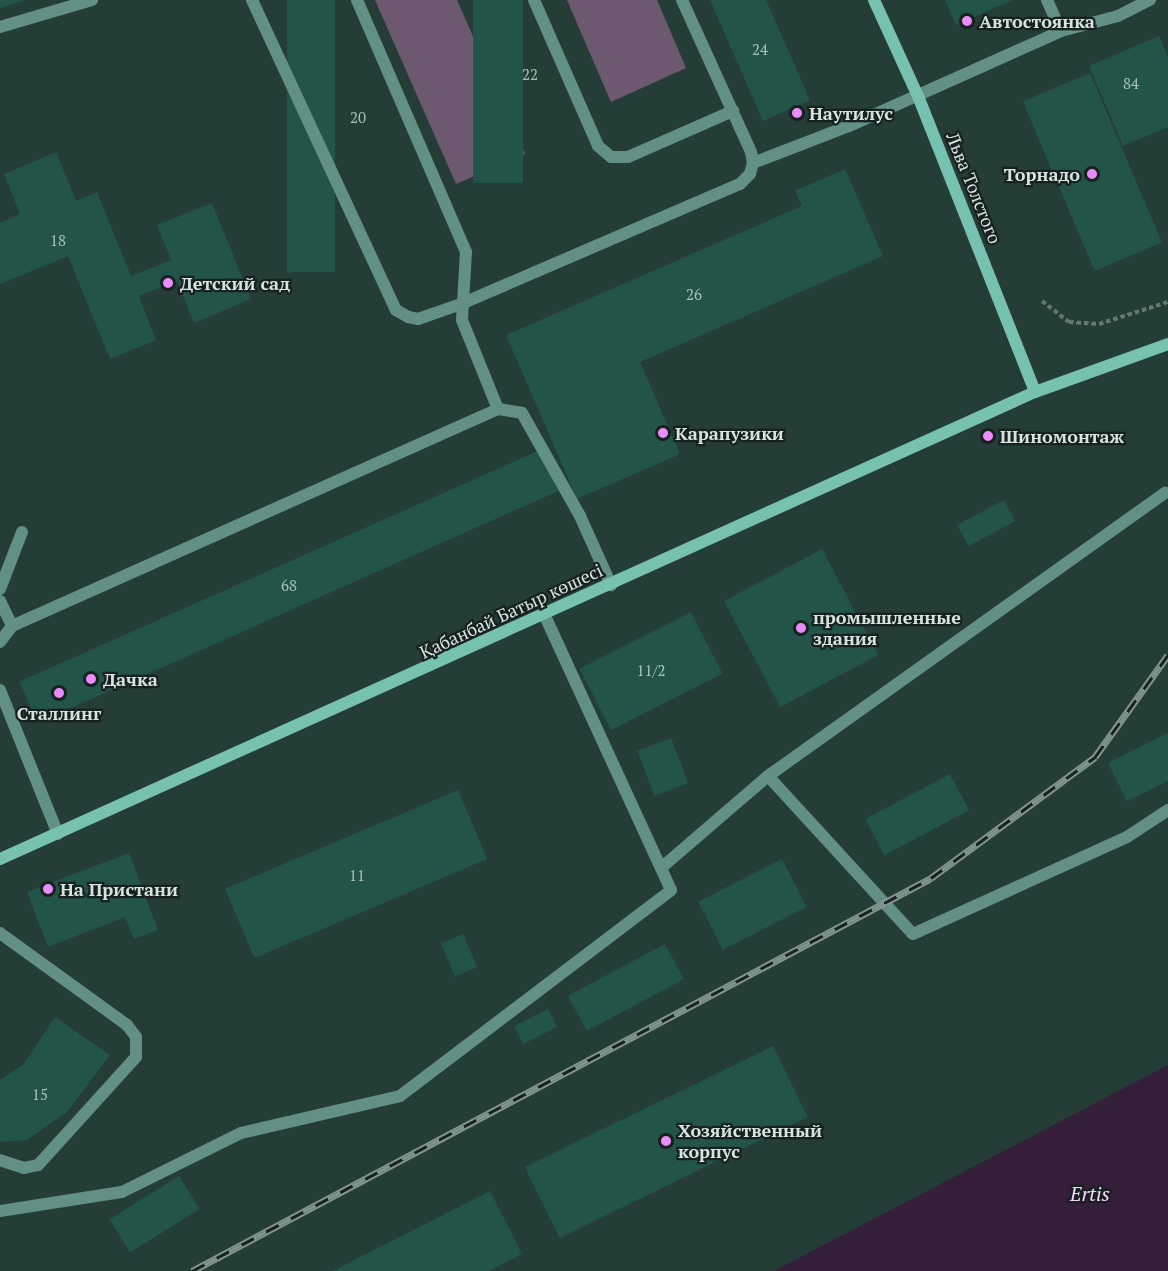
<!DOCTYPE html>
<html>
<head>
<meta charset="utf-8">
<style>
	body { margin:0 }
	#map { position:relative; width:1168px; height:1271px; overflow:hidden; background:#253d37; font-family:"PT Serif",serif }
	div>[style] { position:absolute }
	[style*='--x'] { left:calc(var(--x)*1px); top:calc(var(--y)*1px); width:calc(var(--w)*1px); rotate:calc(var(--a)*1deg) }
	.green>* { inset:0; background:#6c5970 }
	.water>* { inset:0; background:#351e39 }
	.building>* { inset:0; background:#23544a; transform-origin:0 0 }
	.path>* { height:4px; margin-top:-2px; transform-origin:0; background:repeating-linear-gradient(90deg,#637872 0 4.5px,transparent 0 7.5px) }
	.lane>* { height:12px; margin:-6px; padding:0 6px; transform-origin:6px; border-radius:6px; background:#629085 }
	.street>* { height:12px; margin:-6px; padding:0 6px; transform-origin:6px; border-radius:6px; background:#629085 }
	.secondary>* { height:12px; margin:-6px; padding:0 6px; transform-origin:6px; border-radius:6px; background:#77c1b0 }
	.rail>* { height:7px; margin-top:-3.5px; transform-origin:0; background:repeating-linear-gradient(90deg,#17211f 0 14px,#81948f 0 28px); box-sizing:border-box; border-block:2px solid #81948f }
	.dots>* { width:16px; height:16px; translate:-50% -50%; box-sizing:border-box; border:3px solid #17211f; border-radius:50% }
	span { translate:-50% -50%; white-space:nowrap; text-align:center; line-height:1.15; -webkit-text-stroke:4.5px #17211f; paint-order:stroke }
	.number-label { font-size:15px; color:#a9c0ba }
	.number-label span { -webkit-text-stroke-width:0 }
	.poi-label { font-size:18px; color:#d6e4e0; font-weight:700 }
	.left { translate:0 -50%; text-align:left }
	.right { translate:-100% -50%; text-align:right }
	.street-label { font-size:18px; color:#d6e4e0 }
	.water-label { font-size:20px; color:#f8d4ff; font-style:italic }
</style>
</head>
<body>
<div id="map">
	<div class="green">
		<div style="clip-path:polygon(375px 0,457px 0,525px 154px,456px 184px)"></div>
		<div style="clip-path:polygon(567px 0,657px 0,686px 68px,611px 102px)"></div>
	</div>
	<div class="water">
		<div style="clip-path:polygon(1168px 1065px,1168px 1271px,774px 1271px)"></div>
	</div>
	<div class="building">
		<div style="clip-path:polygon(0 0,23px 0,23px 1px,0 8px)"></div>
		<div style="left:287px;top:0;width:48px;height:272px"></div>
		<div style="left:473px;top:0;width:50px;height:183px"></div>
		<div style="clip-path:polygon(710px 0,766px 0,810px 100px,763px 121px)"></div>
		<div style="clip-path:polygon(945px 0,1012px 0,956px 25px)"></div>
		<div style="clip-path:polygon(1159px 36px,1168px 57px,1168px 127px,1123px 146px,1089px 66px)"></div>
		<div style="left:1090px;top:73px;width:184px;height:73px;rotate:67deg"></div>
		<div style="clip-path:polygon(56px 152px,76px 201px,97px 192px,131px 276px,171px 260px,157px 225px,212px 203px,251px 299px,194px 323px,177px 281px,139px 296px,156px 340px,110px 359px,68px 256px,0 284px,0 223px,20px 214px,4px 174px)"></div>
		<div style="clip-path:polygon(845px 169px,883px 256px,640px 362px,680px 454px,577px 499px,506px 335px,802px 206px,795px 191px)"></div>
		<div style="left:540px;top:450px;width:45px;height:570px;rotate:66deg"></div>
		<div style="left:1004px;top:500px;width:24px;height:53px;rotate:62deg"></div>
		<div style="left:822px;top:549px;width:120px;height:111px;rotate:62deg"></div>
		<div style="left:691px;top:612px;width:69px;height:125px;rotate:63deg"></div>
		<div style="clip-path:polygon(1168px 733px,1168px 781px,1127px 801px,1108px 763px)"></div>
		<div style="left:671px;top:738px;width:48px;height:36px;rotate:69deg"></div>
		<div style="left:950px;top:774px;width:41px;height:96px;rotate:62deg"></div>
		<div style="left:458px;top:790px;width:75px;height:253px;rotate:67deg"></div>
		<div style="clip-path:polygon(129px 853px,158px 930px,134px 939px,125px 917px,48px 947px,27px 892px)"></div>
		<div style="left:782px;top:859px;width:54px;height:94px;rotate:63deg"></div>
		<div style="left:463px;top:934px;width:36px;height:24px;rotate:67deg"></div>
		<div style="left:665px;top:944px;width:40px;height:110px;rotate:62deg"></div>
		<div style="left:548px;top:1009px;width:20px;height:38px;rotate:63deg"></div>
		<div style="clip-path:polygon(55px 1017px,110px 1055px,68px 1111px,27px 1140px,0 1142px,0 1080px,23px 1065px)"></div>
		<div style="left:773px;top:1046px;width:79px;height:276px;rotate:64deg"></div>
		<div style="left:179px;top:1176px;width:39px;height:82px;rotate:58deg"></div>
		<div style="clip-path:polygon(490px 1191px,522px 1254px,489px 1271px,333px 1271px)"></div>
	</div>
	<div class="path">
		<div style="--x:1042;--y:301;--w:34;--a:38"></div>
		<div style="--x:1069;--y:322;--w:30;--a:4"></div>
		<div style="--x:1099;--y:324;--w:72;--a:-17.7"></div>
	</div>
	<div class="lane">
		<div style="--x:252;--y:0;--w:342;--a:65.1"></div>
		<div style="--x:396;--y:310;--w:14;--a:30"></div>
		<div style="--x:408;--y:317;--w:10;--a:11"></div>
		<div style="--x:418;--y:319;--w:46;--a:-19.2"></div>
		<div style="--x:461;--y:304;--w:304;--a:-23.3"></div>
		<div style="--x:740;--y:184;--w:14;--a:-45"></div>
		<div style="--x:750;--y:174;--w:11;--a:-75"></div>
		<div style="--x:357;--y:0;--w:275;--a:66.6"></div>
		<div style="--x:466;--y:252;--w:68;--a:93.4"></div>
		<div style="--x:462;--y:320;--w:96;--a:68"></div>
		<div style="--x:534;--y:0;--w:159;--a:66.3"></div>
		<div style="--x:598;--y:146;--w:17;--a:40"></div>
		<div style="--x:611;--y:157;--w:17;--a:0"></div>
		<div style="--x:628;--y:157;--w:115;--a:-23.7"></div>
		<div style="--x:682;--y:0;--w:167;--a:65.6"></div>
		<div style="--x:751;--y:152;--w:11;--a:80"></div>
		<div style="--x:753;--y:163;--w:103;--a:-21.1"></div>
		<div style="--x:849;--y:126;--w:232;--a:-24.1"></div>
		<div style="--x:1061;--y:31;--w:59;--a:-14.7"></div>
		<div style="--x:1118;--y:16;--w:36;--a:-27"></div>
		<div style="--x:0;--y:27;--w:96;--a:-16.4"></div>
		<div style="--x:0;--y:589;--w:61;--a:-68.9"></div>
		<div style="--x:0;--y:601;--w:28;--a:64"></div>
		<div style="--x:0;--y:642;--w:20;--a:-53"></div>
		<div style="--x:12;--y:626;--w:532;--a:-24.06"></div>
		<div style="--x:498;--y:409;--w:24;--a:9"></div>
		<div style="--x:522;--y:413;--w:118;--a:60.6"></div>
		<div style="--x:580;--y:516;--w:76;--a:65.8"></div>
		<div style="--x:0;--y:690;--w:155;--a:68.1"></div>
		<div style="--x:768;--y:776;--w:214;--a:47.5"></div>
		<div style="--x:913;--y:934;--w:235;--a:-24.4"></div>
		<div style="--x:1127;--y:837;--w:49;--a:-33.4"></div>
		<div style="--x:661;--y:868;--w:141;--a:-40.7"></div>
		<div style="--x:768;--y:776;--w:488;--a:-35.5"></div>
		<div style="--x:0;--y:933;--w:157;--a:35.9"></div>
		<div style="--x:127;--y:1025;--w:15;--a:53"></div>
		<div style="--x:136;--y:1037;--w:20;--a:90"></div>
		<div style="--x:136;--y:1057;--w:146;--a:132.2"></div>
		<div style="--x:38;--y:1165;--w:14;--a:168"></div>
		<div style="--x:24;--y:1168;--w:25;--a:-162"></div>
		<div style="--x:0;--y:1211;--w:123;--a:-8.9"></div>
		<div style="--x:122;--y:1192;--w:133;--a:-26.4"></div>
		<div style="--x:241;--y:1133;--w:163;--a:-13.1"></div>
		<div style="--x:400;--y:1096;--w:340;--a:-37.2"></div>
		<div style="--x:671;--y:890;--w:302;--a:-114.7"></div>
	</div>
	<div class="street">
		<div style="--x:1047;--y:0;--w:34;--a:66"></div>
	</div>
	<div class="secondary">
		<div style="--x:874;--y:0;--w:106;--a:65.4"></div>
		<div style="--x:918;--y:96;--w:318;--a:68.4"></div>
		<div style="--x:0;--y:859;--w:1135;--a:-24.29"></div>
		<div style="--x:1035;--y:392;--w:141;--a:-19.8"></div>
	</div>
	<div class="rail">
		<div style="--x:192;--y:1271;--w:837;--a:-28"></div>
		<div style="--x:931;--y:878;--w:204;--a:-36.4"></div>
		<div style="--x:1095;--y:757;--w:125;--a:-54.4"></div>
	</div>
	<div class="dots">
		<div style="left:967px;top:21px;background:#ea8dfc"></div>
		<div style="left:797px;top:113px;background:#ea8dfc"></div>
		<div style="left:1092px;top:174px;background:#ea8dfc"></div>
		<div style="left:168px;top:283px;background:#ea8dfc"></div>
		<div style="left:663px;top:433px;background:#ea8dfc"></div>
		<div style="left:988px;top:436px;background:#ea8dfc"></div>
		<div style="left:801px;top:628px;background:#ea8dfc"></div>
		<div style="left:91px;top:679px;background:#ea8dfc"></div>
		<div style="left:59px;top:693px;background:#ea8dfc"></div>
		<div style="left:48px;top:889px;background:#ea8dfc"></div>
		<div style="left:666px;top:1141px;background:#ea8dfc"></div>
	</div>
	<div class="number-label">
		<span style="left:760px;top:50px">24</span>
		<span style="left:530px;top:75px">22</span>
		<span style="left:1131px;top:84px">84</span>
		<span style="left:358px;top:118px">20</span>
		<span style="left:58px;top:241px">18</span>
		<span style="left:694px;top:295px">26</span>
		<span style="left:289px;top:586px">68</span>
		<span style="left:651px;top:671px">11/2</span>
		<span style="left:357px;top:876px">11</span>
		<span style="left:40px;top:1095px">15</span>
	</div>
	<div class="poi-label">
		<span class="left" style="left:979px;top:21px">Автостоянка</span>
		<span class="left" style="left:809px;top:113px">Наутилус</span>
		<span class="right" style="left:1080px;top:174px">Торнадо</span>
		<span class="left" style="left:180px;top:283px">Детский сад</span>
		<span class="left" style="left:675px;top:433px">Карапузики</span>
		<span class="left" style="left:1000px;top:436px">Шиномонтаж</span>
		<span class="left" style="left:813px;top:628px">промышленные<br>здания</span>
		<span class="left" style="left:103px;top:679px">Дачка</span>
		<span style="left:59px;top:713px">Сталлинг</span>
		<span class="left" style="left:60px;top:889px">На Пристани</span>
		<span class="left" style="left:678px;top:1141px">Хозяйственный<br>корпус</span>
	</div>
	<div class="street-label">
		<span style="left:974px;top:188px;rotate:68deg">Льва Толстого</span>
		<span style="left:511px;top:611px;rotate:-25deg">Қабанбай Батыр көшесі</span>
	</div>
	<div class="water-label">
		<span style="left:1090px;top:1193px">Ertis</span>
	</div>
</div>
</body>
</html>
